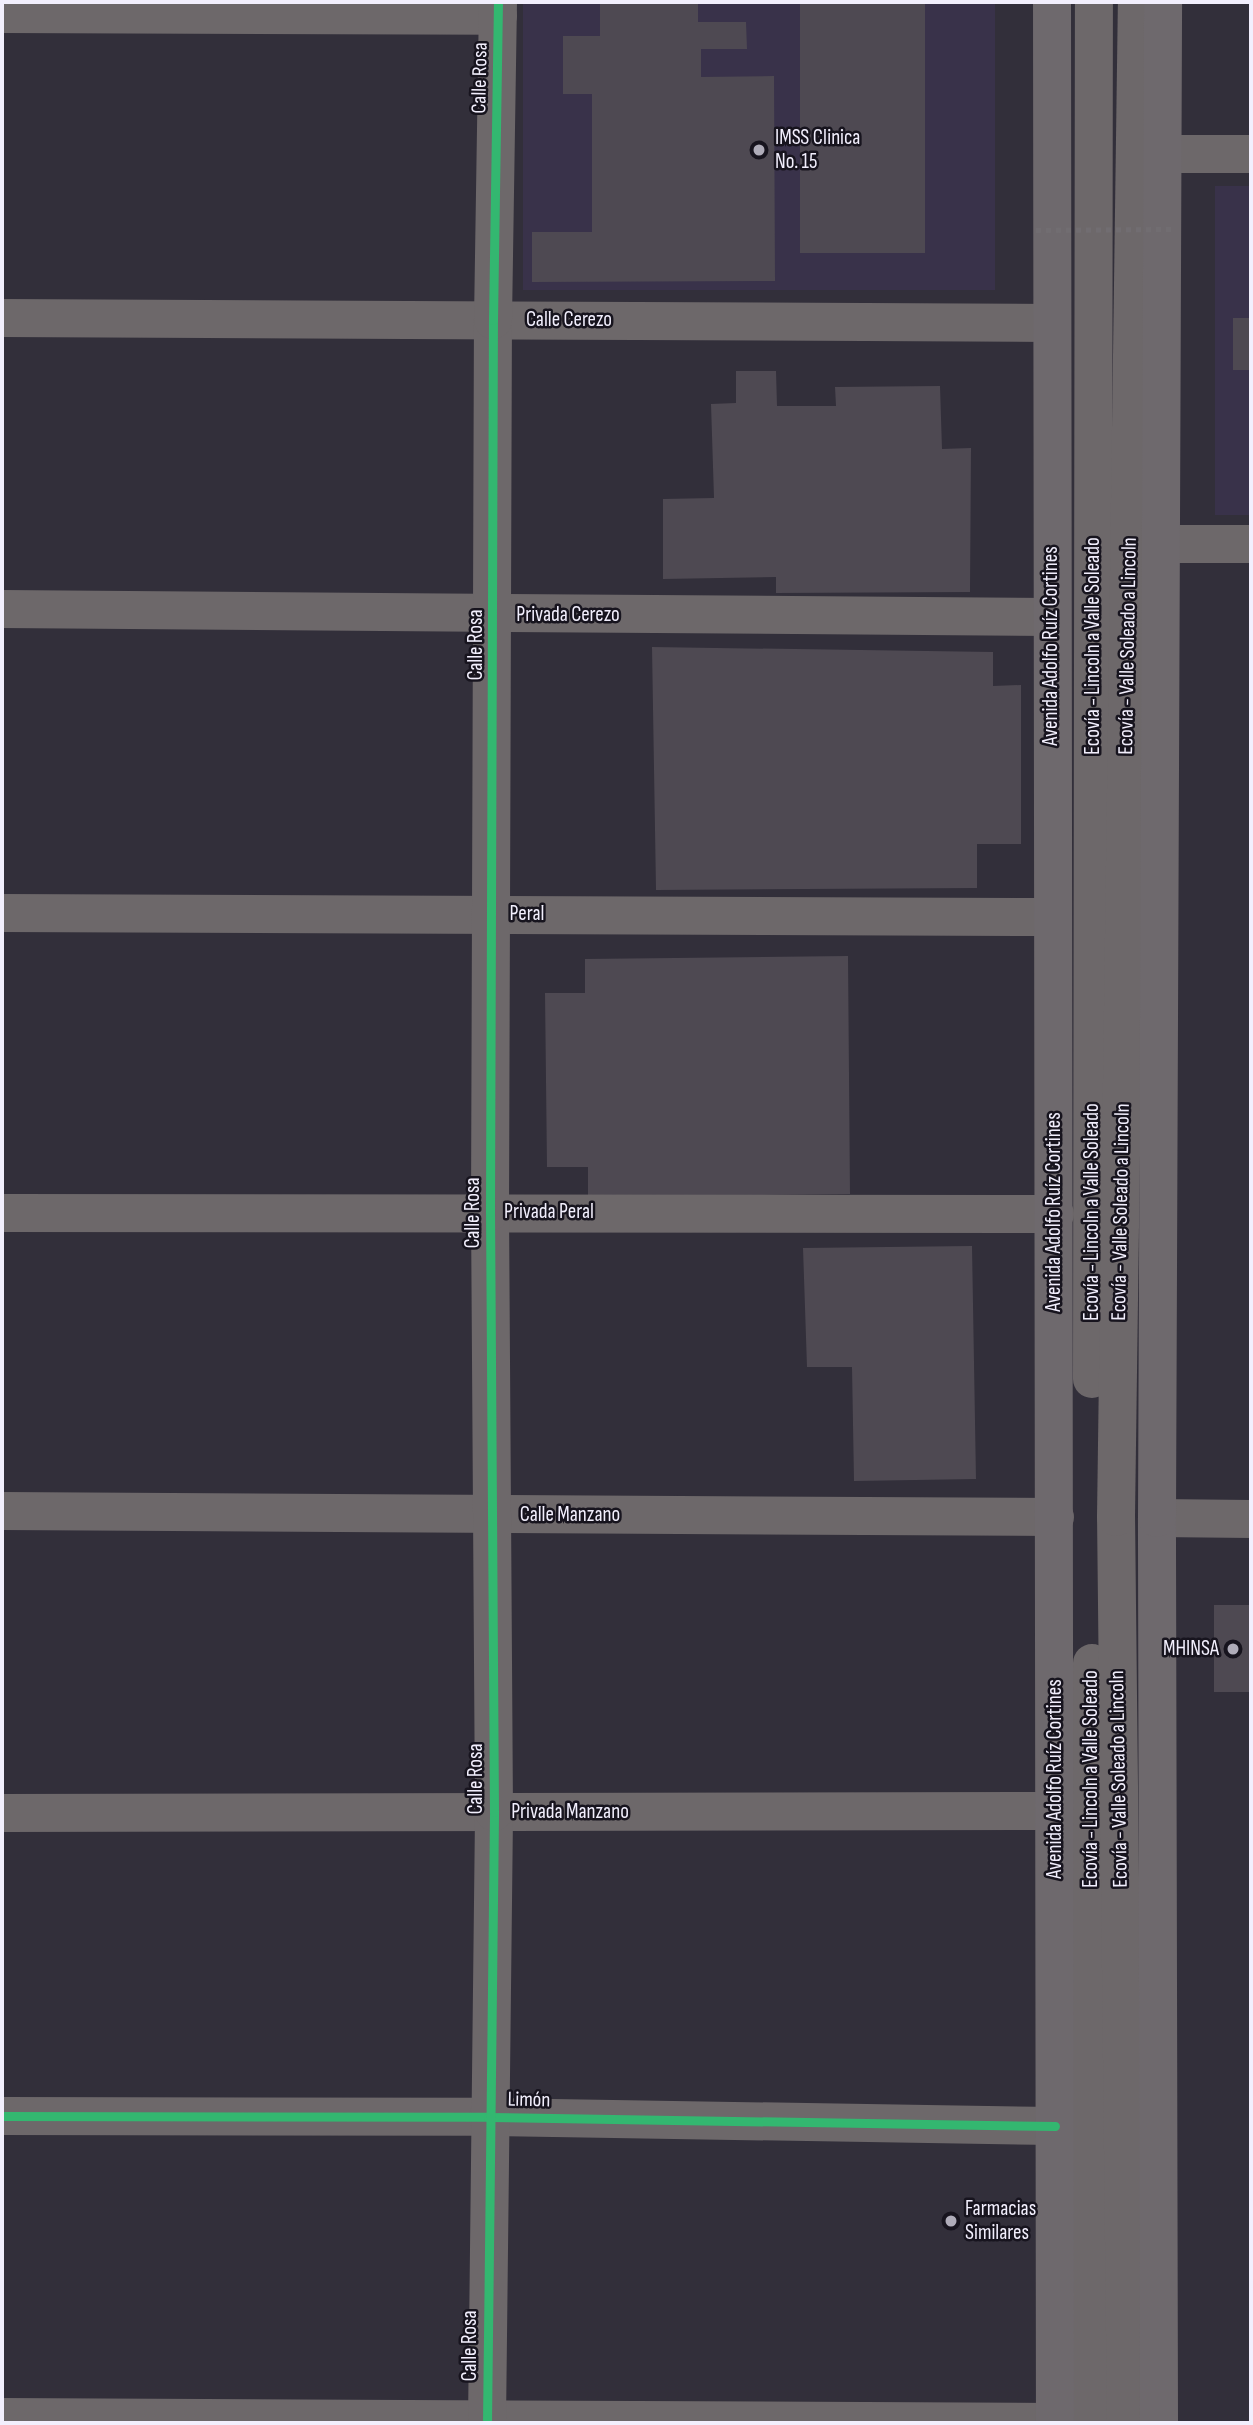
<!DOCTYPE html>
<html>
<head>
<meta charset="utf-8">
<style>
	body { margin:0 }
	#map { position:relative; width:1253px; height:2425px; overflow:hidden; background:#322f3a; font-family:"Sofia Sans Condensed",sans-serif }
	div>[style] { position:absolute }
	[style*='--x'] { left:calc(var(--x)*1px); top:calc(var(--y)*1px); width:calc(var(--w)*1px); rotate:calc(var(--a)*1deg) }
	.built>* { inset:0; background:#39324a; transform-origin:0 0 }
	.building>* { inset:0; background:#4e4952; transform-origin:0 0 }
	.minor>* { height:38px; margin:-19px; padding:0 19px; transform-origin:19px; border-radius:19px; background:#6d686a }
	.major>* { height:38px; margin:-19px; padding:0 19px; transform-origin:19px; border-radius:19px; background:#6e696d }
	.path-bridge>* { height:4.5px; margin-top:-2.25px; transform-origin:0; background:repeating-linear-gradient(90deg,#716d71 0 5px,transparent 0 10px) }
	.cycleway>* { height:9px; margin:-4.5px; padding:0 4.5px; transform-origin:4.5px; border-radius:4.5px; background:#33b770 }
	.dots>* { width:19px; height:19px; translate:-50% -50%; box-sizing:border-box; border:4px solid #17141e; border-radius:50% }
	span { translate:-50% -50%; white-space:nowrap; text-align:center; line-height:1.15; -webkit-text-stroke:5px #17141e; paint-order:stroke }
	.street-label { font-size:21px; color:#f2effd }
	.poi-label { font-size:21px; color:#f2effd }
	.left { translate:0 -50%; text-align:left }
	.right { translate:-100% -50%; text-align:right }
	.frame { position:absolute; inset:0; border:4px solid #f2effd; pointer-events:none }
</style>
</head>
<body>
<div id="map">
	<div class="built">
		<div style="left:523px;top:2px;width:472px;height:288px"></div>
		<div style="left:1215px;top:186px;width:36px;height:329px"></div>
	</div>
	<div class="building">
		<div style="clip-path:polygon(600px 2px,698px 2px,698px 22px,746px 22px,747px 49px,701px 49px,701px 77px,774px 76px,775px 281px,532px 282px,532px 232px,592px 232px,592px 94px,563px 94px,563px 36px,600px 36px)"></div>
		<div style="left:800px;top:2px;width:125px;height:251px"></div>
		<div style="left:1233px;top:318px;width:18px;height:52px"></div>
		<div style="clip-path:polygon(736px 371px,776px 371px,777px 406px,836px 406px,835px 387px,940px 386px,942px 449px,971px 448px,970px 592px,776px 593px,776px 577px,663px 579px,663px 499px,714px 498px,711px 404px,736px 403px)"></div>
		<div style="clip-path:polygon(652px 647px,993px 652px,993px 686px,1021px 685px,1021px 844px,977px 844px,977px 888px,656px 890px)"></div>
		<div style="clip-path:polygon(848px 956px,850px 1194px,588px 1197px,588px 1167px,547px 1167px,545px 993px,585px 993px,585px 959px)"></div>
		<div style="clip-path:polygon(972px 1246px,976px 1479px,854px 1481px,852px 1367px,807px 1367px,803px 1248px)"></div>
		<div style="left:1251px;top:1605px;width:87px;height:37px;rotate:90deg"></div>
	</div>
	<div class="minor">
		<div style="--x:2;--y:14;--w:496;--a:0.2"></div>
		<div style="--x:1162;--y:154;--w:89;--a:0"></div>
		<div style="--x:2;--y:318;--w:1050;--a:0.27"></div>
		<div style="--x:1160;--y:544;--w:91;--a:0"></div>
		<div style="--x:2;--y:609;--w:1049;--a:0.44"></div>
		<div style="--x:2;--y:913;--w:1050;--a:0.22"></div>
		<div style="--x:2;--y:1213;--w:1053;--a:0.05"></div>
		<div style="--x:1092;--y:1379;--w:1377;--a:-89.92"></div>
		<div style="--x:2;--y:1511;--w:1053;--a:0.33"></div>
		<div style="--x:1157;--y:1518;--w:94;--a:0.6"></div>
		<div style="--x:2;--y:1813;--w:1052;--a:-0.11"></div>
		<div style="--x:2;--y:2116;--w:486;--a:0.1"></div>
		<div style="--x:488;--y:2117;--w:567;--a:0.91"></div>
		<div style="--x:2;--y:2417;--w:1053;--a:0.27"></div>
		<div style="--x:487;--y:2423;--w:611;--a:-89.34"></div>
		<div style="--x:494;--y:1812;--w:600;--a:-90.38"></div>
		<div style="--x:490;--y:1212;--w:892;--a:-89.81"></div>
		<div style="--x:493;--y:320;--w:318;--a:-89.1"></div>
		<div style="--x:1090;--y:2423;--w:760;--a:-89.85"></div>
		<div style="--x:1126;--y:2423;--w:906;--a:-90.63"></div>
		<div style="--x:1116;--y:1517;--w:1515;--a:-89.21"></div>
	</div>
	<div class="major">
		<div style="--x:1052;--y:2;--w:2421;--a:89.93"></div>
		<div style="--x:1159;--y:2423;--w:905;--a:-90.13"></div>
		<div style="--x:1157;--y:1518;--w:1516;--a:-89.77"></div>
	</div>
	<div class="path-bridge">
		<div style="--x:1036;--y:230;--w:135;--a:-0.4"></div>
	</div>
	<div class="cycleway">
		<div style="--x:2;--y:2116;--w:486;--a:0.1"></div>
		<div style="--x:488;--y:2117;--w:567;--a:0.91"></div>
		<div style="--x:487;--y:2423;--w:611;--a:-89.34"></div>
		<div style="--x:494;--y:1812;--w:600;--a:-90.38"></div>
		<div style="--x:490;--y:1212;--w:892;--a:-89.81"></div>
		<div style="--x:493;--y:320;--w:318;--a:-89.1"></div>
	</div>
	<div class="dots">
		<div style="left:759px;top:150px;background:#afacb9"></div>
		<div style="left:1233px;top:1649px;background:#afacb9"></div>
		<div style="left:951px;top:2221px;background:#afacb9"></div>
	</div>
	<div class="street-label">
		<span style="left:480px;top:78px;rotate:-89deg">Calle Rosa</span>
		<span style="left:569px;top:320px">Calle Cerezo</span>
		<span style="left:568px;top:615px">Privada Cerezo</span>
		<span style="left:476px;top:645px;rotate:-90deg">Calle Rosa</span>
		<span style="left:1051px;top:646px;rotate:-90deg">Avenida Adolfo Ruíz Cortines</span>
		<span style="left:1093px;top:646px;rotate:-90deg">Ecovía - Lincoln a Valle Soleado</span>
		<span style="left:1128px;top:646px;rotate:-89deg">Ecovía - Valle Soleado a Lincoln</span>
		<span style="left:527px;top:914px">Peral</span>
		<span style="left:549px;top:1212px">Privada Peral</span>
		<span style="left:1054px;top:1212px;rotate:-90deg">Avenida Adolfo Ruíz Cortines</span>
		<span style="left:1092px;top:1212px;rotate:-90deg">Ecovía - Lincoln a Valle Soleado</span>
		<span style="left:1121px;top:1212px;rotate:-89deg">Ecovía - Valle Soleado a Lincoln</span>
		<span style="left:473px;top:1213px;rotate:-90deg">Calle Rosa</span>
		<span style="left:570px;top:1515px">Calle Manzano</span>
		<span style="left:476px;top:1779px;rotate:-90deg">Calle Rosa</span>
		<span style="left:1055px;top:1779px;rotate:-90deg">Avenida Adolfo Ruíz Cortines</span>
		<span style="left:1091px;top:1779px;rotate:-90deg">Ecovía - Lincoln a Valle Soleado</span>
		<span style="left:1119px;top:1779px;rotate:-91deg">Ecovía - Valle Soleado a Lincoln</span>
		<span style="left:570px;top:1812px">Privada Manzano</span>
		<span style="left:529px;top:2100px;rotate:1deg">Limón</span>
		<span style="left:470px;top:2346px;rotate:-90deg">Calle Rosa</span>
	</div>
	<div class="poi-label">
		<span class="left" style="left:775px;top:150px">IMSS Clinica<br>No. 15</span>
		<span class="right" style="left:1219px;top:1649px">MHINSA</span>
		<span class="left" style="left:965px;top:2221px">Farmacias<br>Similares</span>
	</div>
	<div class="frame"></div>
</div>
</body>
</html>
